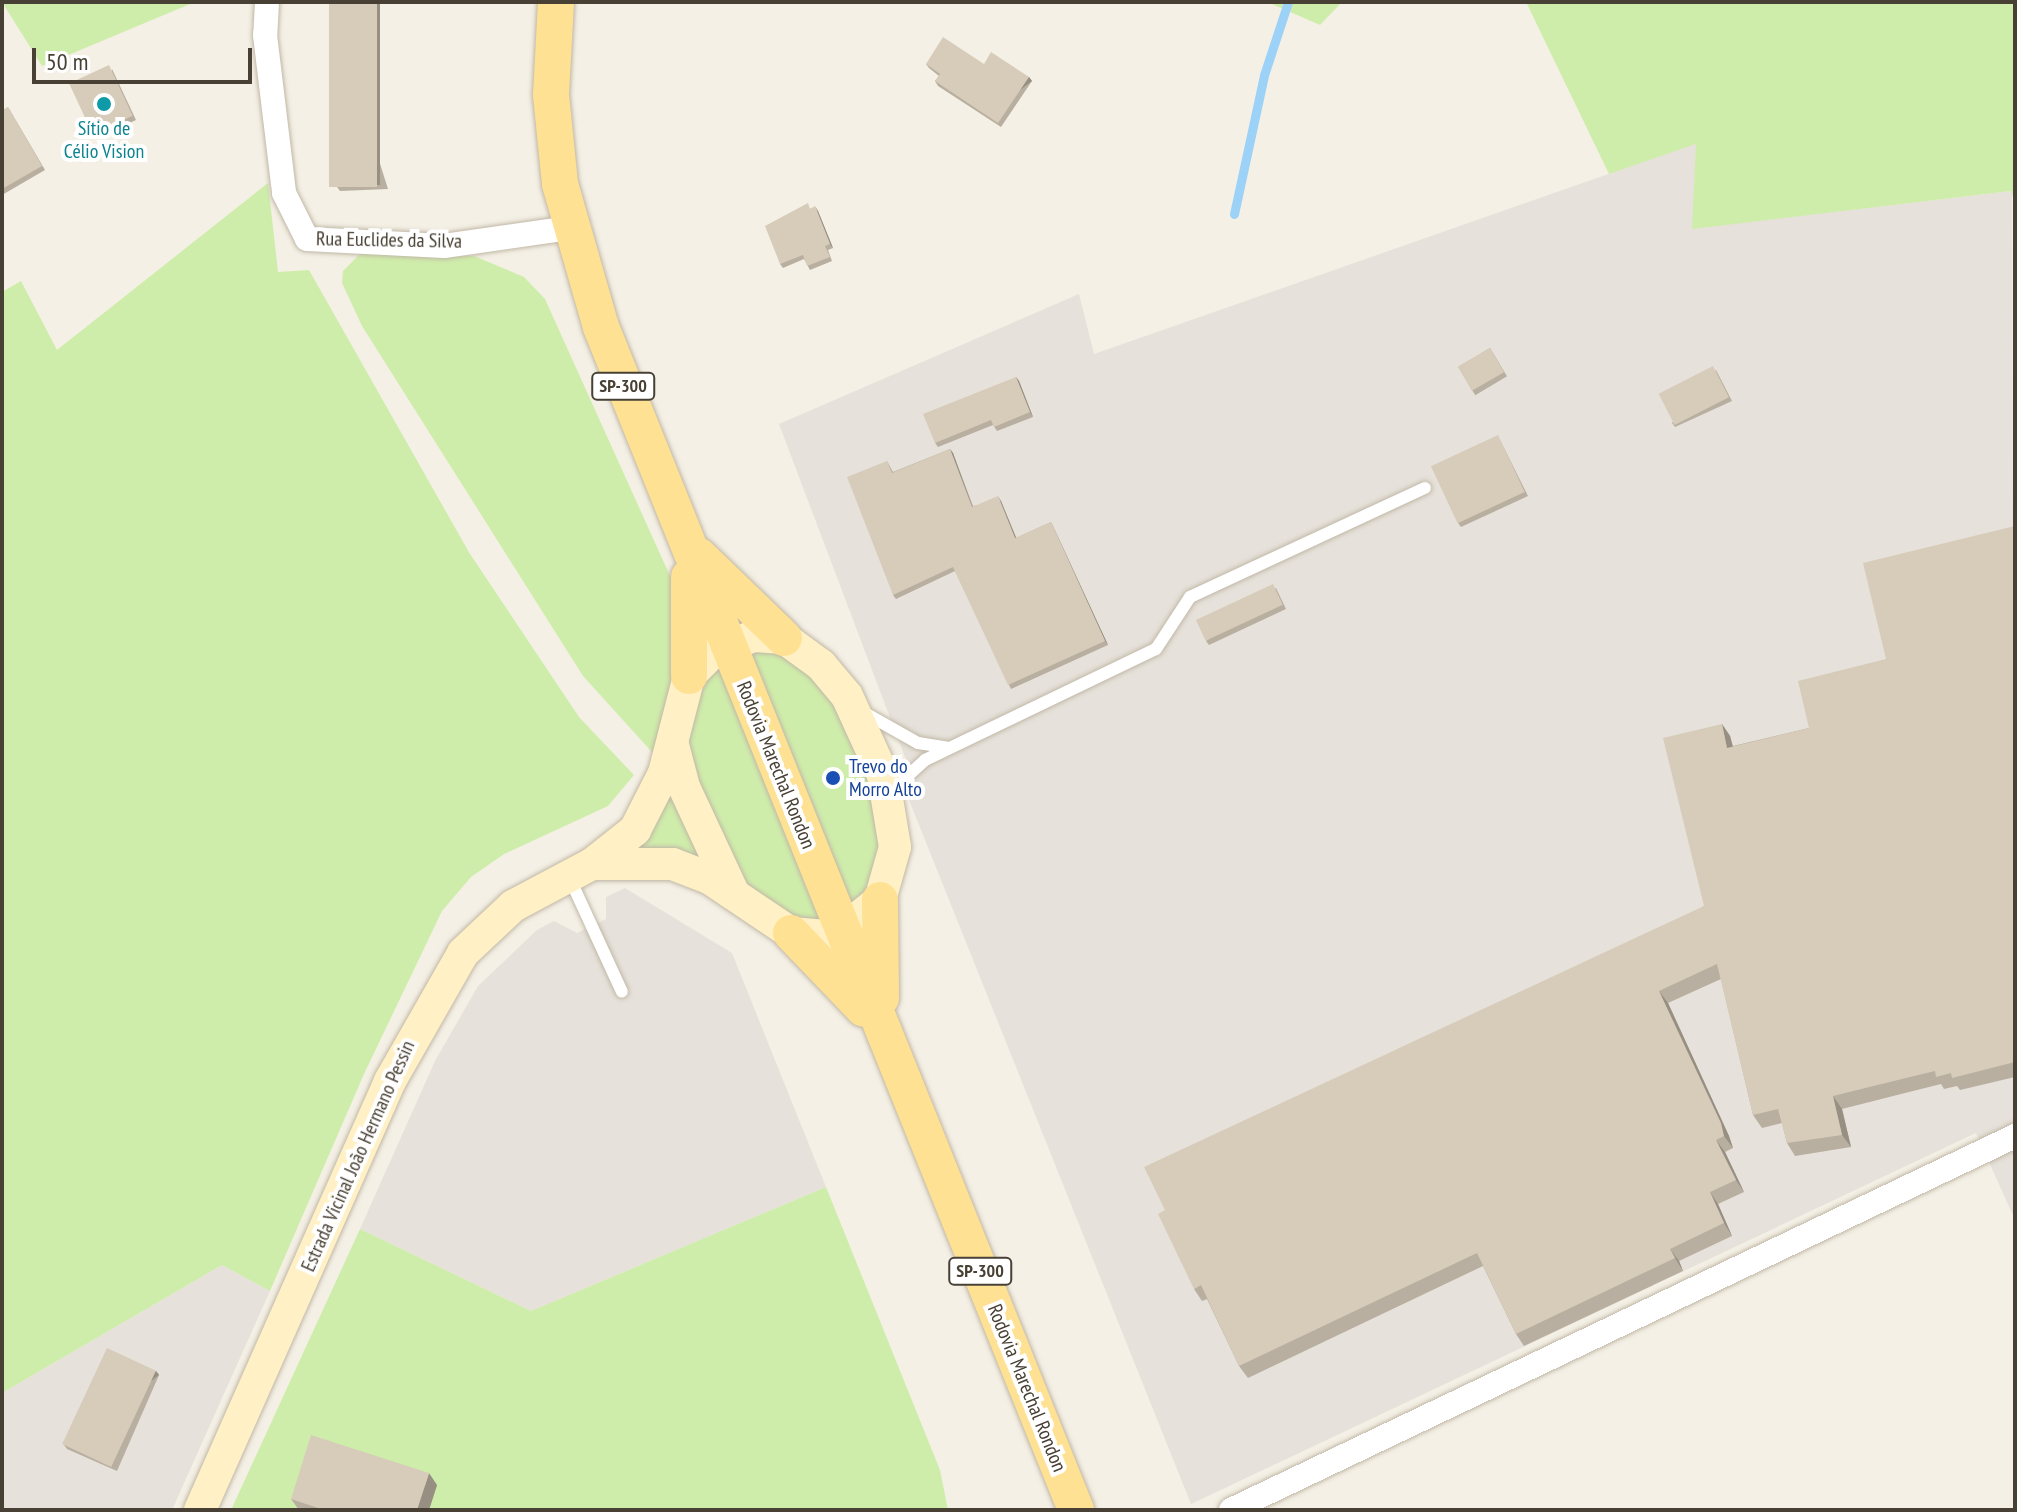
<!DOCTYPE html>
<html>
<head>
<meta charset="utf-8">
<style>
	body { margin:0 }
	#map { position:relative; width:2017px; height:1512px; overflow:hidden; background:#f4f0e5; font-family:"PT Sans Narrow",sans-serif }
	div>[style] { position:absolute }
	[style*='--x'] { left:calc(var(--x)*1px); top:calc(var(--y)*1px); width:calc(var(--w)*1px); rotate:calc(var(--a)*1deg) }
	.industrial>* { inset:0; background:#e6e1da }
	.green>* { inset:0; background:#cfedaa }
	.stream>* { height:9px; margin:-4.5px; padding:0 4.5px; transform-origin:4.5px; border-radius:4.5px; background:#9cd2f7 }
	.roads { filter:drop-shadow(0 0 2px #c1b8a7) drop-shadow(0 0 2px #c1b8a7) }
	.lane>* { height:12px; margin:-6px; padding:0 6px; transform-origin:6px; border-radius:6px; background:#fff }
	.street>* { height:24px; margin:-12px; padding:0 12px; transform-origin:12px; border-radius:12px; background:#fff }
	.secondary>* { height:32px; margin:-16px; padding:0 16px; transform-origin:16px; border-radius:16px; background:#fff1c5 }
	.primary>* { height:36px; margin:-18px; padding:0 18px; transform-origin:18px; border-radius:18px; background:#ffe194 }
	.wall>* { inset:0; background:#b9afa0; transform-origin:0 0 }
	.shaded-wall>* { inset:0; background:#968f82; transform-origin:0 0 }
	.building>* { inset:0; background:#d7ccba; transform-origin:0 0 }
	.dots>* { width:22px; height:22px; translate:-50% -50%; box-sizing:border-box; border:4px solid #fff; border-radius:50% }
	span { translate:-50% -50%; white-space:nowrap; text-align:center; line-height:1.15; -webkit-text-stroke:8px #fff; paint-order:stroke }
	.shield-label span { padding:2px 6px; background:#fff; border:2px solid; border-radius:6px; -webkit-text-stroke-width:0 }
	.shield-label { font-size:18px; color:#484034; font-weight:700 }
	.culture-label { font-size:20px; color:#0d838f }
	.street-label { font-size:20px; color:#484034 }
	.transit-label { font-size:20px; color:#164399 }
	.left { translate:0 -50%; text-align:left }
	.frame { position:absolute; inset:0; border:4px solid #484034; pointer-events:none }
	.scale { position:absolute; left:32px; top:48px; width:220px; height:36px; box-sizing:border-box; border:4px solid #484034; border-top:0; padding-left:10px; font-size:24px; line-height:28px; white-space:nowrap; color:#484034; -webkit-text-stroke:6px #fff; paint-order:stroke }
</style>
</head>
<body>
<div id="map">
	<div class="industrial">
		<div style="clip-path:polygon(1697px 143px,1693px 228px,2012px 191px,2015px 1220px,1976px 1133px,1191px 1504px,907px 795px,914px 781px,779px 424px,1079px 294px,1094px 354px)"></div>
		<div style="clip-path:polygon(625px 888px,732px 953px,826px 1187px,531px 1311px,360px 1229px,435px 1061px,478px 986px,537px 930px,554px 921px,577px 933px,606px 919px,606px 897px)"></div>
		<div style="clip-path:polygon(222px 1265px,270px 1291px,172px 1510px,2px 1510px,2px 1393px)"></div>
	</div>
	<div class="green">
		<div style="clip-path:polygon(2px 2px,195px 2px,42px 66px)"></div>
		<div style="clip-path:polygon(1267px 2px,1342px 2px,1320px 25px)"></div>
		<div style="clip-path:polygon(1526px 2px,2015px 2px,2015px 203px,2011px 191px,1692px 229px,1696px 144px,1609px 174px)"></div>
		<div style="clip-path:polygon(268px 183px,278px 272px,309px 270px,470px 554px,579px 717px,634px 775px,608px 806px,504px 854px,471px 877px,442px 911px,364px 1074px,270px 1291px,222px 1265px,2px 1393px,2px 292px,21px 281px,57px 350px)"></div>
		<div style="clip-path:polygon(361px 253px,474px 256px,524px 277px,545px 299px,675px 587px,682px 618px,661px 762px,583px 676px,362px 326px,342px 283px,343px 271px)"></div>
		<div style="clip-path:polygon(776px 649px,829px 687px,886px 811px,877px 882px,843px 915px,808px 923px,624px 852px,698px 683px,731px 652px)"></div>
		<div style="clip-path:polygon(826px 1187px,940px 1470px,948px 1510px,231px 1510px,360px 1229px,531px 1311px)"></div>
	</div>
	<div class="stream">
		<div style="--x:1234;--y:214;--w:142;--a:-77.8"></div>
		<div style="--x:1264;--y:75;--w:77;--a:-71.8"></div>
	</div>
	<div class="roads">
		<div class="lane">
			<div style="--x:863;--y:712;--w:63;--a:29.4"></div>
			<div style="--x:918;--y:743;--w:30;--a:9"></div>
			<div style="--x:890;--y:792;--w:47;--a:-42.4"></div>
			<div style="--x:925;--y:760;--w:256;--a:-25.7"></div>
			<div style="--x:1156;--y:649;--w:62;--a:-56.8"></div>
			<div style="--x:1190;--y:597;--w:259;--a:-24.9"></div>
			<div style="--x:570;--y:879;--w:124;--a:65.3"></div>
		</div>
		<div class="street">
			<div style="--x:267;--y:2;--w:33;--a:93"></div>
			<div style="--x:265;--y:35;--w:159;--a:83.1"></div>
			<div style="--x:284;--y:193;--w:51;--a:63.4"></div>
			<div style="--x:307;--y:239;--w:137;--a:2.9"></div>
			<div style="--x:444;--y:246;--w:126;--a:-8.2"></div>
			<div style="--x:1231;--y:1510;--w:869;--a:-25.5"></div>
		</div>
		<div class="secondary">
			<div style="--x:673;--y:745;--w:43;--a:75.3"></div>
			<div style="--x:684;--y:787;--w:118;--a:65"></div>
			<div style="--x:200;--y:1510;--w:469;--a:-66.1"></div>
			<div style="--x:390;--y:1081;--w:147;--a:-60.3"></div>
			<div style="--x:463;--y:953;--w:69;--a:-43.2"></div>
			<div style="--x:513;--y:906;--w:89;--a:-28"></div>
			<div style="--x:592;--y:864;--w:55;--a:-38.3"></div>
			<div style="--x:635;--y:830;--w:64;--a:-63"></div>
			<div style="--x:664;--y:773;--w:100;--a:-75.5"></div>
			<div style="--x:689;--y:676;--w:35;--a:-45"></div>
			<div style="--x:714;--y:651;--w:43;--a:-20.6"></div>
			<div style="--x:754;--y:636;--w:30;--a:4"></div>
			<div style="--x:784;--y:638;--w:46;--a:36.1"></div>
			<div style="--x:821;--y:665;--w:40;--a:50"></div>
			<div style="--x:847;--y:696;--w:87;--a:65.5"></div>
			<div style="--x:883;--y:775;--w:73;--a:80.5"></div>
			<div style="--x:895;--y:847;--w:55;--a:105.8"></div>
			<div style="--x:880;--y:900;--w:48;--a:141"></div>
			<div style="--x:843;--y:930;--w:18;--a:161"></div>
			<div style="--x:826;--y:936;--w:35;--a:-175"></div>
			<div style="--x:791;--y:933;--w:99;--a:-146.1"></div>
			<div style="--x:709;--y:878;--w:39;--a:-159"></div>
			<div style="--x:673;--y:864;--w:81;--a:180"></div>
		</div>
		<div class="primary">
			<div style="--x:556;--y:2;--w:93;--a:93.1"></div>
			<div style="--x:551;--y:95;--w:89;--a:84.2"></div>
			<div style="--x:560;--y:184;--w:149;--a:74"></div>
			<div style="--x:601;--y:327;--w:1275;--a:68.12"></div>
			<div style="--x:699;--y:556;--w:118;--a:44"></div>
			<div style="--x:689;--y:577;--w:99;--a:90"></div>
			<div style="--x:880;--y:900;--w:98;--a:89.4"></div>
			<div style="--x:791;--y:933;--w:105;--a:46.2"></div>
		</div>
	</div>
	<div class="wall">
		<div style="clip-path:polygon(329px 2px,388px 189px,340px 191px,337px 187px)"></div>
		<div style="clip-path:polygon(926px 64px,984px 64px,1029px 77px,1032px 81px,1001px 127px,938px 86px,935px 81px,939px 76px,929px 68px)"></div>
		<div style="clip-path:polygon(112px 69px,136px 120px,96px 139px,93px 135px)"></div>
		<div style="clip-path:polygon(8px 107px,45px 170px,2px 195px,2px 111px)"></div>
		<div style="clip-path:polygon(811px 208px,818px 211px,833px 248px,828px 250px,832px 261px,810px 270px,804px 259px,783px 268px,780px 264px)"></div>
		<div style="left:1490px;top:348px;width:33px;height:37px;rotate:59deg"></div>
		<div style="clip-path:polygon(1716px 370px,1732px 401px,1675px 427px,1672px 423px)"></div>
		<div style="clip-path:polygon(1016px 377px,1019px 381px,1033px 417px,997px 431px,993px 425px,938px 447px,935px 443px)"></div>
		<div style="clip-path:polygon(1500px 440px,1528px 496px,1461px 527px,1458px 523px)"></div>
		<div style="clip-path:polygon(950px 449px,953px 453px,973px 506px,1001px 501px,1016px 538px,1051px 522px,1108px 645px,1011px 689px,955px 571px,896px 599px,893px 595px,887px 461px,893px 472px)"></div>
		<div style="clip-path:polygon(2015px 526px,2015px 1077px,1960px 1090px,1957px 1086px,1944px 1089px,1941px 1084px,1842px 1109px,1851px 1147px,1795px 1156px,1787px 1143px,1782px 1123px,1762px 1128px,1753px 1115px,1721px 979px,1668px 1003px,1729px 1136px,1733px 1148px,1725px 1152px,1744px 1192px,1718px 1204px,1732px 1236px,1679px 1261px,1683px 1271px,1524px 1346px,1516px 1334px,1483px 1266px,1248px 1378px,1239px 1366px,1207px 1299px,1202px 1301px,1194px 1289px,1704px 906px,1722px 724px,1730px 736px,1733px 746px,1809px 728px,1886px 659px)"></div>
		<div style="clip-path:polygon(1276px 588px,1286px 609px,1209px 645px,1206px 641px)"></div>
		<div style="clip-path:polygon(156px 1371px,159px 1375px,117px 1471px,67px 1449px,64px 1445px)"></div>
		<div style="clip-path:polygon(437px 1485px,429px 1510px,299px 1510px,291px 1499px)"></div>
	</div>
	<div class="shaded-wall">
		<div style="left:377px;top:2px;width:3px;height:183px"></div>
		<div style="left:1029px;top:77px;width:5px;height:55px;rotate:53deg"></div>
		<div style="clip-path:polygon(815px 206px,818px 211px,833px 248px,830px 244px)"></div>
		<div style="clip-path:polygon(1016px 377px,1019px 381px,1033px 417px,1030px 412px)"></div>
		<div style="clip-path:polygon(950px 449px,953px 453px,974px 511px,972px 507px)"></div>
		<div style="clip-path:polygon(998px 496px,1001px 501px,1018px 542px,1015px 538px)"></div>
		<div style="clip-path:polygon(1051px 522px,1053px 526px,1108px 645px,1105px 641px)"></div>
		<div style="clip-path:polygon(1722px 724px,1730px 736px,1736px 760px,1727px 748px)"></div>
		<div style="clip-path:polygon(1659px 991px,1668px 1003px,1729px 1136px,1733px 1148px,1724px 1136px)"></div>
		<div style="clip-path:polygon(1833px 1096px,1842px 1109px,1851px 1147px,1842px 1135px)"></div>
		<div style="clip-path:polygon(1716px 1140px,1725px 1152px,1744px 1192px,1736px 1180px)"></div>
		<div style="clip-path:polygon(1710px 1192px,1718px 1204px,1732px 1236px,1724px 1223px)"></div>
		<div style="clip-path:polygon(1670px 1249px,1679px 1261px,1683px 1271px,1675px 1258px)"></div>
		<div style="left:156px;top:1371px;width:5px;height:104px;rotate:53deg"></div>
		<div style="clip-path:polygon(429px 1473px,437px 1485px,429px 1510px,417px 1510px)"></div>
	</div>
	<div class="building">
		<div style="left:329px;top:2px;width:48px;height:185px"></div>
		<div style="clip-path:polygon(943px 37px,984px 64px,991px 52px,1029px 77px,998px 123px,935px 81px,940px 74px,926px 64px)"></div>
		<div style="left:109px;top:65px;width:56px;height:44px;rotate:65deg"></div>
		<div style="clip-path:polygon(8px 107px,42px 166px,2px 189px,2px 111px)"></div>
		<div style="clip-path:polygon(808px 203px,810px 209px,815px 206px,830px 244px,825px 246px,830px 257px,807px 266px,803px 255px,780px 264px,765px 226px)"></div>
		<div style="left:1490px;top:348px;width:28px;height:37px;rotate:60deg"></div>
		<div style="left:1713px;top:366px;width:35px;height:61px;rotate:63deg"></div>
		<div style="clip-path:polygon(1016px 377px,1030px 412px,994px 427px,991px 420px,935px 443px,923px 414px)"></div>
		<div style="left:1498px;top:435px;width:63px;height:74px;rotate:65deg"></div>
		<div style="clip-path:polygon(950px 449px,972px 507px,998px 496px,1015px 538px,1051px 522px,1105px 641px,1008px 685px,953px 567px,893px 595px,847px 477px,887px 461px,892px 473px)"></div>
		<div style="clip-path:polygon(2015px 526px,2015px 1062px,1952px 1078px,1951px 1073px,1936px 1077px,1935px 1071px,1833px 1096px,1842px 1135px,1787px 1143px,1778px 1109px,1753px 1115px,1717px 964px,1659px 991px,1721px 1123px,1724px 1136px,1716px 1140px,1736px 1180px,1710px 1192px,1724px 1223px,1670px 1249px,1675px 1258px,1516px 1334px,1477px 1253px,1239px 1366px,1201px 1285px,1194px 1289px,1158px 1214px,1165px 1210px,1144px 1167px,1704px 906px,1663px 738px,1722px 724px,1727px 748px,1809px 728px,1798px 681px,1886px 659px,1863px 563px)"></div>
		<div style="left:1273px;top:584px;width:23px;height:85px;rotate:65deg"></div>
		<div style="left:107px;top:1348px;width:54px;height:106px;rotate:25deg"></div>
		<div style="clip-path:polygon(311px 1435px,429px 1473px,417px 1510px,324px 1510px,291px 1499px)"></div>
	</div>
	<div class="dots">
		<div style="left:104px;top:104px;background:#0f9aa8"></div>
		<div style="left:833px;top:778px;background:#1a4fb4"></div>
	</div>
	<div class="shield-label">
		<span style="left:623px;top:386px">SP-300</span>
		<span style="left:980px;top:1271px">SP-300</span>
	</div>
	<div class="culture-label">
		<span style="left:104px;top:140px">Sítio de<br>Célio Vision</span>
	</div>
	<div class="street-label">
		<span style="left:389px;top:240px;rotate:1deg">Rua Euclides da Silva</span>
		<span style="left:776px;top:765px;rotate:68deg">Rodovia Marechal Rondon</span>
		<span style="left:358px;top:1156px;rotate:-66deg">Estrada Vicinal João Hermano Pessin</span>
		<span style="left:1027px;top:1388px;rotate:68deg">Rodovia Marechal Rondon</span>
	</div>
	<div class="transit-label">
		<span class="left" style="left:849px;top:778px">Trevo do<br>Morro Alto</span>
	</div>
	<div class="frame"></div>
	<div class="scale">50 m</div>
</div>
</body>
</html>
